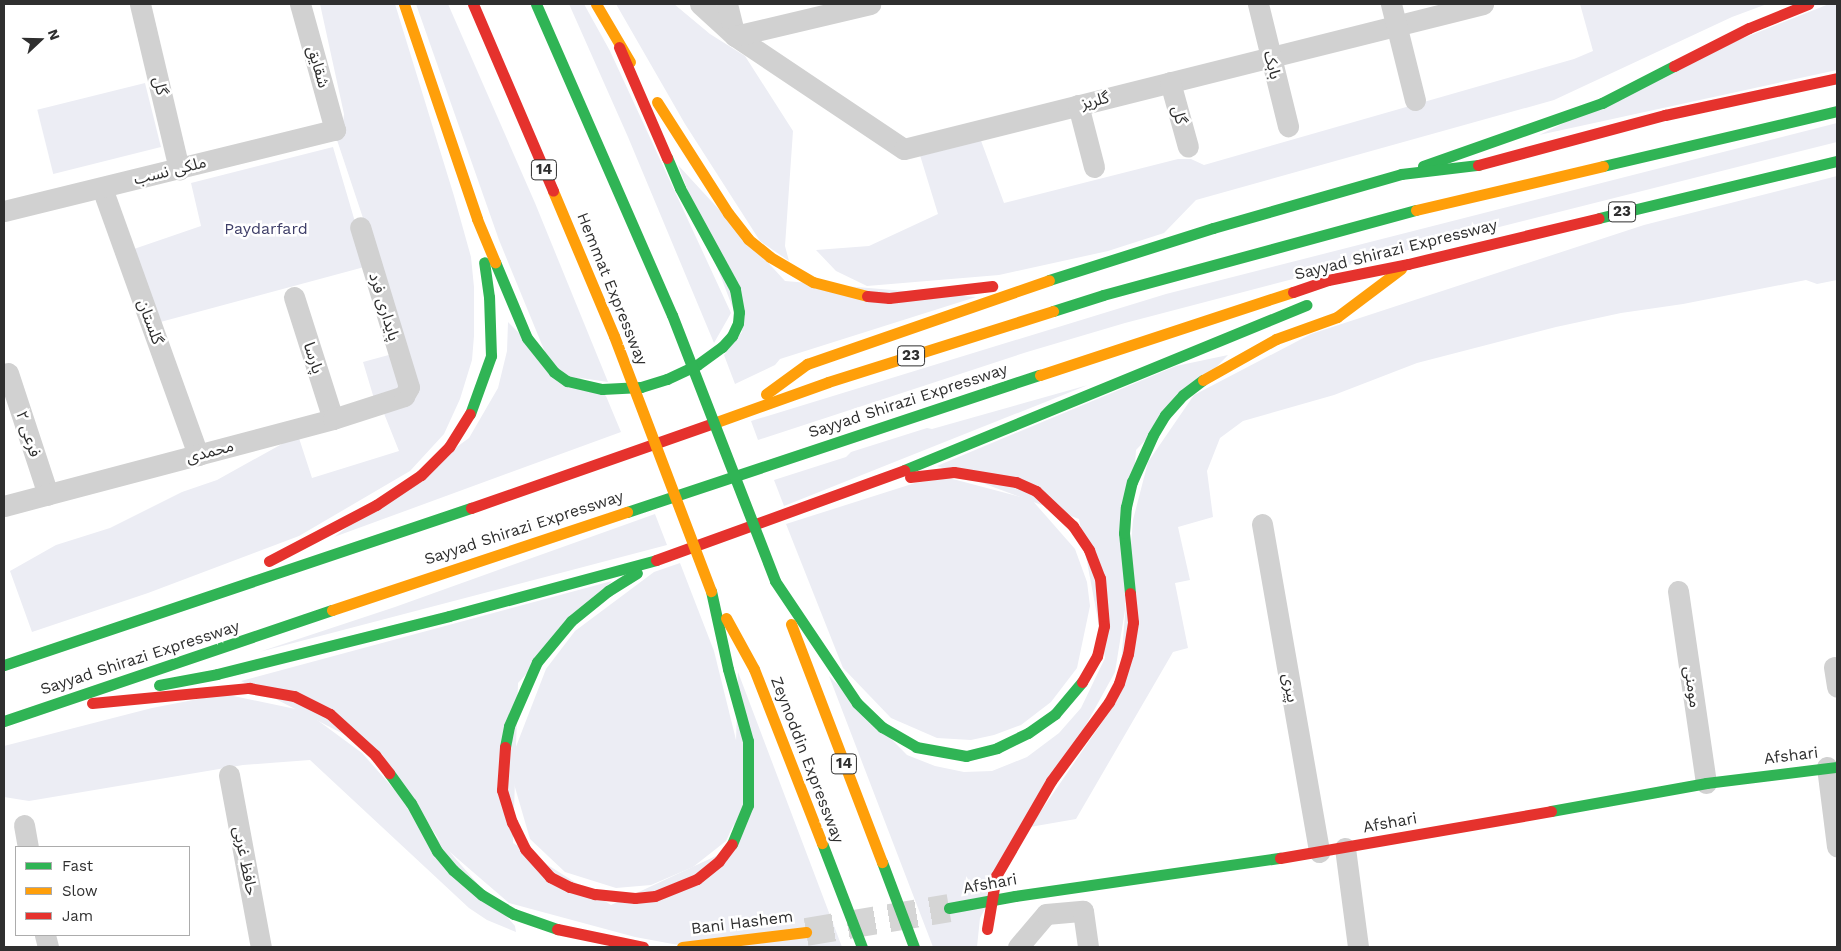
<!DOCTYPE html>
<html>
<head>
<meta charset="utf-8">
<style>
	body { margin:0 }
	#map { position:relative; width:1841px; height:951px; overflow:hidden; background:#fff; font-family:"Work Sans","Noto Sans Arabic",sans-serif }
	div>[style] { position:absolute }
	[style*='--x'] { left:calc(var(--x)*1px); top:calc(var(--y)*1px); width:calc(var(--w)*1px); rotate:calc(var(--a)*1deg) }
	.green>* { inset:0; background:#ecedf4; transform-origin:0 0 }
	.secondary-tunnel>* { height:28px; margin-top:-14px; transform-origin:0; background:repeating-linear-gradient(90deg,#d5d5d5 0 28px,transparent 0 42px) }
	.street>* { height:21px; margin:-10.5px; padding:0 10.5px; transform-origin:10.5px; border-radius:10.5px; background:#d1d1d1 }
	.fast>* { height:11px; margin:-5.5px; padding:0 5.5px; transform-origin:5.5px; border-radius:5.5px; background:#30b455 }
	.slow>* { height:11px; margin:-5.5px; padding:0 5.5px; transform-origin:5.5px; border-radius:5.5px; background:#ff9f0a }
	.jam>* { height:11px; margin:-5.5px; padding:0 5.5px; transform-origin:5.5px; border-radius:5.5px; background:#e5322d }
	.fast-bridge>* { height:11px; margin:-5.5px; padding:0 5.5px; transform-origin:5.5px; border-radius:5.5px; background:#30b455 }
	.slow-bridge>* { height:11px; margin:-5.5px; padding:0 5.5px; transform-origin:5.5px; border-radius:5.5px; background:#ff9f0a }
	.jam-bridge>* { height:11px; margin:-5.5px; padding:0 5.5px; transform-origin:5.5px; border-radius:5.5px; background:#e5322d }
	span { translate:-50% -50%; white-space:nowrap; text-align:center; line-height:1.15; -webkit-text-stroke:5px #fff; paint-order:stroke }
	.shield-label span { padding:1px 4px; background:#fff; border:1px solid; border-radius:4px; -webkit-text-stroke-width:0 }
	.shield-label { font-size:15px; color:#2f2f2f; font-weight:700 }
	.street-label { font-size:16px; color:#2f2f2f }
	.park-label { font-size:16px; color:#3e3e68 }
	.frame { position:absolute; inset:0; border:5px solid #2f2f2f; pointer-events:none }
	.legend { position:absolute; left:15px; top:846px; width:175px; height:90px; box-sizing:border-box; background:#fff; border:1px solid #acacac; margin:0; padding:6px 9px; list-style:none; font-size:15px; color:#2f2f2f }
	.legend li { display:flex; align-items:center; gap:10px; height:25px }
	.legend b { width:25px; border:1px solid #acacac }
	.north { position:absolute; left:15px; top:15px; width:50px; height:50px; -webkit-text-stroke:4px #fff; paint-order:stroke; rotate:69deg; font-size:14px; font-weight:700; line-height:20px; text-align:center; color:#2f2f2f }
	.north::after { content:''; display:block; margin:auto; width:18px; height:22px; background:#2f2f2f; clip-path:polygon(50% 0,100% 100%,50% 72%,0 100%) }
</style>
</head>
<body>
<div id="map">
	<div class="green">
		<div style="clip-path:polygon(320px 4px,395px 4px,454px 196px,471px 257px,474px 287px,474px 336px,472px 360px,460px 399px,444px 434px,410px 471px,299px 536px,148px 593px,32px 632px,10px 571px,56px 545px,110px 528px,182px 492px,217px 480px,298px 435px,312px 478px,399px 451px,383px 411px,378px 412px,363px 362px,407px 350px,336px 137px,343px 124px,344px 114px)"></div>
		<div style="clip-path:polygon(416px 4px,448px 4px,535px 203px,608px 382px,581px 378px,547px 357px,499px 240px)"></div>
		<div style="clip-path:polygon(569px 4px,584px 4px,610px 51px,731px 313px,714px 343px,628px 137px)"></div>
		<div style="clip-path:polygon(616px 4px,674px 4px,710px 34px,745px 56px,793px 131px,785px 246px,789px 261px,760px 241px,685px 124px)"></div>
		<div style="clip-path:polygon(1580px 4px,1767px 4px,1732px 17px,1554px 100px,1196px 200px,1164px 233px,1108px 251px,999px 275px,867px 286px,836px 271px,816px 250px,869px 246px,938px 214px,919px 152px,980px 138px,1004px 203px,1178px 159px,1191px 159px,1204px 165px,1574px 59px,1593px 51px)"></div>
		<div style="clip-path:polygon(1829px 4px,1837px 4px,1837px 70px,1539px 135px,1741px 39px)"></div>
		<div style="left:145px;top:83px;width:66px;height:111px;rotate:76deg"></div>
		<div style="clip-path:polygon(1837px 123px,1837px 142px,1293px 279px,1125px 323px,1027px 352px,758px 440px,751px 421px,1166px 294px)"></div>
		<div style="clip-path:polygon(333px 147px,368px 266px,153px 324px,131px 250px,201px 226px,191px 183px)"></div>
		<div style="clip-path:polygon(678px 165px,785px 281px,976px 297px,780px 359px,775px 365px,735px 384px,724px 355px,742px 332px)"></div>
		<div style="clip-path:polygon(1837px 176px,1837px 280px,1817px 284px,1806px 280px,1683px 304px,1621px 313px,1556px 327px,1417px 363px,1334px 395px,1243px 421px,1220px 438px,1207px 471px,1213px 517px,1178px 527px,1190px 580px,1175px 583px,1188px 648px,1173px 652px,1076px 819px,1030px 827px,1118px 699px,1133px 520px,1148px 462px,1194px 395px,1311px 334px,1644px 225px)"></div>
		<div style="clip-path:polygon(508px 322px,523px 337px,606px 396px,621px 432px,334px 537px,469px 438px,498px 388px,507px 351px)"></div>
		<div style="clip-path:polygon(1228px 355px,1136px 450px,1125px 610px,1115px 672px,980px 918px,977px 947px,933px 947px,829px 676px,907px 755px,935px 766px,964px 772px,992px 771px,1027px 757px,1059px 733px,1081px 708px,1105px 658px,1079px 519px,937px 466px,1176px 366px)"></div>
		<div style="clip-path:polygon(1088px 385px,784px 506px,774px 480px,846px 457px,851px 452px,927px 428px,932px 429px)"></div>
		<div style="clip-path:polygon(949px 478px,1032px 500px,1075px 549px,1087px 582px,1090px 606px,1077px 668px,1051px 702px,1021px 725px,994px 735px,971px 740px,937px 738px,891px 718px,843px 668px,786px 524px,915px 483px)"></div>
		<div style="clip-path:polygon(655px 514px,667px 545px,259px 652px,395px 607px)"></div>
		<div style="clip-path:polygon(680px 563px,714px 651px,738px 748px,744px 802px,726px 841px,693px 867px,651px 885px,616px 888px,565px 872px,530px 839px,512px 777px,512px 757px,546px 669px,575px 631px,654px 572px)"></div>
		<div style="clip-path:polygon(612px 581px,518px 683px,513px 843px,611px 905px,733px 848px,738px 672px,842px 947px,689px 947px,635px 937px,509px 903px,444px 847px,382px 754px,241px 681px)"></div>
		<div style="clip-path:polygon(224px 694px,305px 711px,362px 753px,515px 926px,516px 932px,487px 920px,469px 908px,310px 760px,243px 765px,29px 801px,4px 797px,4px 746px,152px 708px)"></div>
	</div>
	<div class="secondary-tunnel">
		<div style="--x:806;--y:932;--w:145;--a:-9.5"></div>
	</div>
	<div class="street">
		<div style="--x:140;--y:4;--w:170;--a:76.7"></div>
		<div style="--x:700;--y:4;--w:47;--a:42.4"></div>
		<div style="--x:735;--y:36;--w:203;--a:33.8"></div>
		<div style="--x:904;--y:149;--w:597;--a:-14.06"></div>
		<div style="--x:727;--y:4;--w:33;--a:76"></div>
		<div style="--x:1258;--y:4;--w:126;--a:76.2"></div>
		<div style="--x:1391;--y:4;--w:99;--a:76"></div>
		<div style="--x:735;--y:36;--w:139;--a:-13.3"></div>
		<div style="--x:1170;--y:82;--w:67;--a:74.5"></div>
		<div style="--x:1078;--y:105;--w:64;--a:75.5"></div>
		<div style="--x:102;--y:188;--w:284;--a:70.2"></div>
		<div style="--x:4;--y:211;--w:341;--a:-13.8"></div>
		<div style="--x:335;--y:130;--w:131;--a:-105.5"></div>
		<div style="--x:294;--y:297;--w:128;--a:72.3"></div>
		<div style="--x:8;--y:373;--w:128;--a:71.8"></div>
		<div style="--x:4;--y:506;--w:340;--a:-14.8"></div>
		<div style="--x:333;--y:419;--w:75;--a:-17.9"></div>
		<div style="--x:404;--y:396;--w:10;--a:-61"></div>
		<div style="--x:409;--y:387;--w:167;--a:-107"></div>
		<div style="--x:1262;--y:524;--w:333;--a:80.1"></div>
		<div style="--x:1678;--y:591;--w:194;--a:81.7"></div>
		<div style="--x:1834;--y:667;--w:20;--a:81"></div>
		<div style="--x:1827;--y:767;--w:80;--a:82.8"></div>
		<div style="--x:229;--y:775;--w:175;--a:79.5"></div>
		<div style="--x:24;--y:825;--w:22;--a:80"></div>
		<div style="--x:1345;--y:848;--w:100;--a:82.5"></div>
		<div style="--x:45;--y:935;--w:12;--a:76"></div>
		<div style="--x:1018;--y:947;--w:43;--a:-49.7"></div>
		<div style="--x:1046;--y:914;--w:37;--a:-5"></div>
		<div style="--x:1083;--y:911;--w:36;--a:82"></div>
	</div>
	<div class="fast">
		<div style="--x:536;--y:4;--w:339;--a:66.4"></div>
		<div style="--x:1423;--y:166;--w:190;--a:-19.4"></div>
		<div style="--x:1602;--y:103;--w:81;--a:-27.2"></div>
		<div style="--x:1603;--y:166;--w:240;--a:-13.2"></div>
		<div style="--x:1599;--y:218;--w:245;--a:-13.5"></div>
		<div style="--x:495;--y:262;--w:82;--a:67.2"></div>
		<div style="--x:527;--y:338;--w:43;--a:51.5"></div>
		<div style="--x:554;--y:372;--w:16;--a:35"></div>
		<div style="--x:567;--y:381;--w:36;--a:13"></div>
		<div style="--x:602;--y:389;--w:39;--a:-3"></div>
		<div style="--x:641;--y:387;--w:27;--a:-17"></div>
		<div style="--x:667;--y:379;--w:33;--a:-25"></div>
		<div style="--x:697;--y:365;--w:31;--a:-36"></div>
		<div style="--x:722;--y:347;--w:15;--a:-48"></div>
		<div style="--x:732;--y:336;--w:14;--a:-65"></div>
		<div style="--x:738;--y:323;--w:11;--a:-85"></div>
		<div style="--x:739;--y:312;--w:23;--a:-100"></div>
		<div style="--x:735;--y:289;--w:115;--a:-118.6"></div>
		<div style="--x:680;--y:188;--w:33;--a:-113"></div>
		<div style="--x:1049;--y:280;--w:172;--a:-17.6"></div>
		<div style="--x:1213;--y:228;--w:196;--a:-16"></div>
		<div style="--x:1401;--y:174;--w:78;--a:-6.7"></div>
		<div style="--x:1053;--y:311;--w:52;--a:-17.7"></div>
		<div style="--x:1103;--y:295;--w:324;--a:-15.2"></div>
		<div style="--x:470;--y:414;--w:62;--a:-70.1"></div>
		<div style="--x:491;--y:356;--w:59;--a:-91.9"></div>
		<div style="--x:489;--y:297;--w:35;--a:-98"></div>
		<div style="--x:904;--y:470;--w:435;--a:-22.3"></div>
		<div style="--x:627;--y:512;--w:435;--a:-18.4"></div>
		<div style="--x:775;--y:581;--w:147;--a:56.1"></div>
		<div style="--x:857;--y:703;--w:35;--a:44"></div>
		<div style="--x:882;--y:727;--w:39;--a:30"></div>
		<div style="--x:916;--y:747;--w:51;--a:10.2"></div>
		<div style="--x:966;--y:756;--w:32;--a:-14"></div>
		<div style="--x:997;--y:748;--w:34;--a:-26"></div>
		<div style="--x:1028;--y:733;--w:33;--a:-35"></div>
		<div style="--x:1055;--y:714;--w:42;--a:-49.8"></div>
		<div style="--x:711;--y:591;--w:80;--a:77.7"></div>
		<div style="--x:728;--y:669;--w:75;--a:74.5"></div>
		<div style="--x:748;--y:741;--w:64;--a:90"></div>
		<div style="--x:748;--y:805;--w:42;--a:112.3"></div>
		<div style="--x:1130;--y:593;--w:60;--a:-95.7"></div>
		<div style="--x:1124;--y:533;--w:26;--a:-86"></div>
		<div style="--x:1126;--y:507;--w:26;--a:-77"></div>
		<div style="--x:1132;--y:482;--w:51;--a:-65.9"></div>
		<div style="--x:1153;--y:435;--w:23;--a:-59"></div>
		<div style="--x:1165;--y:415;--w:27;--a:-48"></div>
		<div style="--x:1183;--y:395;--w:25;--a:-37"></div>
		<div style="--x:4;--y:665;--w:493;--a:-18.6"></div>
		<div style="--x:159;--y:685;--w:59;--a:-10.7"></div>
		<div style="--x:217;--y:674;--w:239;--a:-14"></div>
		<div style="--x:449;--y:616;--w:214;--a:-15.1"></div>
		<div style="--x:4;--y:721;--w:346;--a:-18.7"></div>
		<div style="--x:505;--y:747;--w:21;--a:-79"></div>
		<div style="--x:509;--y:726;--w:70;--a:-66.4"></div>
		<div style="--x:537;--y:662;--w:53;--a:-50.3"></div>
		<div style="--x:571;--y:621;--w:48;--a:-39"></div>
		<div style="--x:608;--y:591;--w:34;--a:-32"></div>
		<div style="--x:389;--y:773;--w:37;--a:54"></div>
		<div style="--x:411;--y:803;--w:55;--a:61.6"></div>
		<div style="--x:437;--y:851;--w:25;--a:50"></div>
		<div style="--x:453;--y:870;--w:38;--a:41"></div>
		<div style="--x:482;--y:895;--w:37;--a:31"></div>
		<div style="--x:514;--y:914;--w:46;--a:19.2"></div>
		<div style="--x:1551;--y:811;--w:158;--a:-10.2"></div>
		<div style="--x:1706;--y:783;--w:132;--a:-7"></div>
		<div style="--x:822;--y:843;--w:111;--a:69"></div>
		<div style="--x:882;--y:862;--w:91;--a:69.4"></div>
		<div style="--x:949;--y:908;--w:67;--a:-10.3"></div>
		<div style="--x:1015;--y:896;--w:268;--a:-8.2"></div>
	</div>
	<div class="slow">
		<div style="--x:404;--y:4;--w:227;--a:71.2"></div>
		<div style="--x:477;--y:219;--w:47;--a:67.3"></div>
		<div style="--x:596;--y:4;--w:67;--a:59.6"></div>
		<div style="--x:657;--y:102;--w:132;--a:57.4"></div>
		<div style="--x:728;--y:213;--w:33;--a:52"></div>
		<div style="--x:748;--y:239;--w:28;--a:39"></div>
		<div style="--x:770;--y:257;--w:50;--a:30.2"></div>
		<div style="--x:813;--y:282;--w:56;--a:14.5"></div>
		<div style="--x:553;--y:191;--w:157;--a:67.2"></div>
		<div style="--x:1416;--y:210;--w:192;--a:-13.2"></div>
		<div style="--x:1040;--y:375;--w:266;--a:-18.2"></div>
		<div style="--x:1203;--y:380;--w:84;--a:-29.3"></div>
		<div style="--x:1276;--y:339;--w:65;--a:-19.8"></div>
		<div style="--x:1337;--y:317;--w:80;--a:-36.9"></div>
		<div style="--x:766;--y:394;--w:51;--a:-36.2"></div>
		<div style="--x:807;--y:364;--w:256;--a:-19.1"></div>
		<div style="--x:711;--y:424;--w:124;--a:-19.7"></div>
		<div style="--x:828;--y:382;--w:236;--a:-17.5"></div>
		<div style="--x:332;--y:610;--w:311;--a:-18.4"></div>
		<div style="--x:726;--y:618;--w:58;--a:61.2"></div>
		<div style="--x:754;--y:669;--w:187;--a:68.7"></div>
		<div style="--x:791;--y:624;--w:255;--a:69.1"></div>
		<div style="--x:682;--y:947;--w:125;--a:-6.9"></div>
	</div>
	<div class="jam">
		<div style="--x:473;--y:4;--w:203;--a:66.8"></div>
		<div style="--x:619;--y:47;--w:121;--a:66.6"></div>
		<div style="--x:1674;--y:66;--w:84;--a:-26.9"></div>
		<div style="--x:1749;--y:28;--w:64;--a:-22.1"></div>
		<div style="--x:1478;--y:165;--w:194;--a:-15"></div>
		<div style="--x:1665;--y:115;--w:176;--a:-12.1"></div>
		<div style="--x:1293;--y:292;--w:37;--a:-19"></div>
		<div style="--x:1328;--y:280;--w:82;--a:-11.3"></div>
		<div style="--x:1408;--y:264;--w:196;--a:-13.5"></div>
		<div style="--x:867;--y:296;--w:22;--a:5"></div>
		<div style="--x:889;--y:298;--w:104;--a:-6.6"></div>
		<div style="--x:910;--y:477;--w:44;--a:-6.5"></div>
		<div style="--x:954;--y:472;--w:63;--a:9.2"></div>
		<div style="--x:1016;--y:482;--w:22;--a:24"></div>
		<div style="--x:1036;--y:491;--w:51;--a:43.4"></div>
		<div style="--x:1073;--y:526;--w:29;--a:56"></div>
		<div style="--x:1089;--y:550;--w:30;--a:69"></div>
		<div style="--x:1100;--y:578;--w:48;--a:85.2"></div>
		<div style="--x:1104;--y:626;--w:31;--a:103"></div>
		<div style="--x:1097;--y:656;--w:30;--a:120"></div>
		<div style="--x:471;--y:508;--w:254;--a:-19.3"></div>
		<div style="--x:656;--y:560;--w:264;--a:-19.9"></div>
		<div style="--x:269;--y:561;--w:121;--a:-27.6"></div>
		<div style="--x:376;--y:505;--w:54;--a:-33.7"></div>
		<div style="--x:421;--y:475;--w:40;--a:-45"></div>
		<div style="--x:449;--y:447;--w:39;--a:-58"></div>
		<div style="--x:92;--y:703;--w:158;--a:-5.5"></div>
		<div style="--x:249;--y:688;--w:46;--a:10.1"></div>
		<div style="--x:294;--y:696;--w:40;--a:26.6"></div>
		<div style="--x:330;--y:714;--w:61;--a:42.3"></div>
		<div style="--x:375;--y:755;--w:23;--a:52"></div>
		<div style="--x:505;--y:747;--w:43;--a:94"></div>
		<div style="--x:502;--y:790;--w:34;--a:73"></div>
		<div style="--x:512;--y:822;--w:30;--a:64"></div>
		<div style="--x:525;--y:849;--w:38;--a:48"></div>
		<div style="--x:550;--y:877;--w:22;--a:27"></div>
		<div style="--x:570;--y:887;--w:26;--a:16"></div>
		<div style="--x:595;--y:894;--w:40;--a:5.7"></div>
		<div style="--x:635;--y:898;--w:20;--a:-6"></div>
		<div style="--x:655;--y:896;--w:45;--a:-22"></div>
		<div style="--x:697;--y:879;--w:28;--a:-39"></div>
		<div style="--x:719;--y:861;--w:21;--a:-53"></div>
		<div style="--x:1280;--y:858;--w:275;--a:-9.8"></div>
		<div style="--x:996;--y:876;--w:110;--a:-59.9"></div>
		<div style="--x:1051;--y:781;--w:98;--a:-53.7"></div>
		<div style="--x:1109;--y:702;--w:21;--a:-62"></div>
		<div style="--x:1119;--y:683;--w:30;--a:-73"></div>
		<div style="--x:1128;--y:654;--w:32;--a:-81"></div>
		<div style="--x:1133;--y:622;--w:29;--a:-96"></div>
		<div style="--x:557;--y:929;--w:88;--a:11.8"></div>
	</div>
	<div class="fast-bridge">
		<div style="--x:672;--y:315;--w:285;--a:68.8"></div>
	</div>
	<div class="slow-bridge">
		<div style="--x:614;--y:336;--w:273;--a:69.2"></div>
	</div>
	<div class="jam-bridge">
		<div style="--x:987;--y:929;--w:54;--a:-80.4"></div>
	</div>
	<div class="shield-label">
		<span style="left:544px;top:170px">14</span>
		<span style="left:1622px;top:212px">23</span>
		<span style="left:911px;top:356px">23</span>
		<span style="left:844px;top:764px">14</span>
	</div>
	<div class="street-label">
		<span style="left:1272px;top:65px;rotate:76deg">بابک</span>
		<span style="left:318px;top:67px;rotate:74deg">شقایق</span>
		<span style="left:160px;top:86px;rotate:77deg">گل</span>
		<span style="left:1095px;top:101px;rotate:-14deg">گلریز</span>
		<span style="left:1179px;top:115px;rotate:75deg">گل</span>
		<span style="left:170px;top:171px;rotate:-14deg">ملکی نسب</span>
		<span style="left:1396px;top:250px;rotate:-14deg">Sayyad Shirazi Expressway</span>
		<span style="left:612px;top:289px;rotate:68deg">Hemmat Expressway</span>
		<span style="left:384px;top:307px;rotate:73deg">پایداری فرد</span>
		<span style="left:150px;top:322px;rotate:70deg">گلستان</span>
		<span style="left:313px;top:358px;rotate:72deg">پارسا</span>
		<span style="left:908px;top:401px;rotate:-18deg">Sayyad Shirazi Expressway</span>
		<span style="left:28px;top:434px;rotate:72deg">فرعی ۲</span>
		<span style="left:210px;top:452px;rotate:-15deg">محمدی</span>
		<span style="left:524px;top:528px;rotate:-18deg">Sayyad Shirazi Expressway</span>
		<span style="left:140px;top:658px;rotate:-18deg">Sayyad Shirazi Expressway</span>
		<span style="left:1692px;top:687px;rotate:82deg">مومنی</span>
		<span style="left:1290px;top:688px;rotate:80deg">پیری</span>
		<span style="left:1791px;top:756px;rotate:-7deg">Afshari</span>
		<span style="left:807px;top:760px;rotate:69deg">Zeynoddin Expressway</span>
		<span style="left:1390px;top:823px;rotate:-10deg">Afshari</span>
		<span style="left:245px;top:861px;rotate:79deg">حافظ غربی</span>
		<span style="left:990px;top:884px;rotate:-10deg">Afshari</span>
		<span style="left:742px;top:923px;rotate:-7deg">Bani Hashem</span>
	</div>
	<div class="park-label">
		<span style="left:266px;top:229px">Paydarfard</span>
	</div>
	<div class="frame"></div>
	<ul class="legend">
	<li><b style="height:6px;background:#30b455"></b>Fast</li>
	<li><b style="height:6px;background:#ff9f0a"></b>Slow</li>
	<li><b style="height:6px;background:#e5322d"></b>Jam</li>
	</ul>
	<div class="north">N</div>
</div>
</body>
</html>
